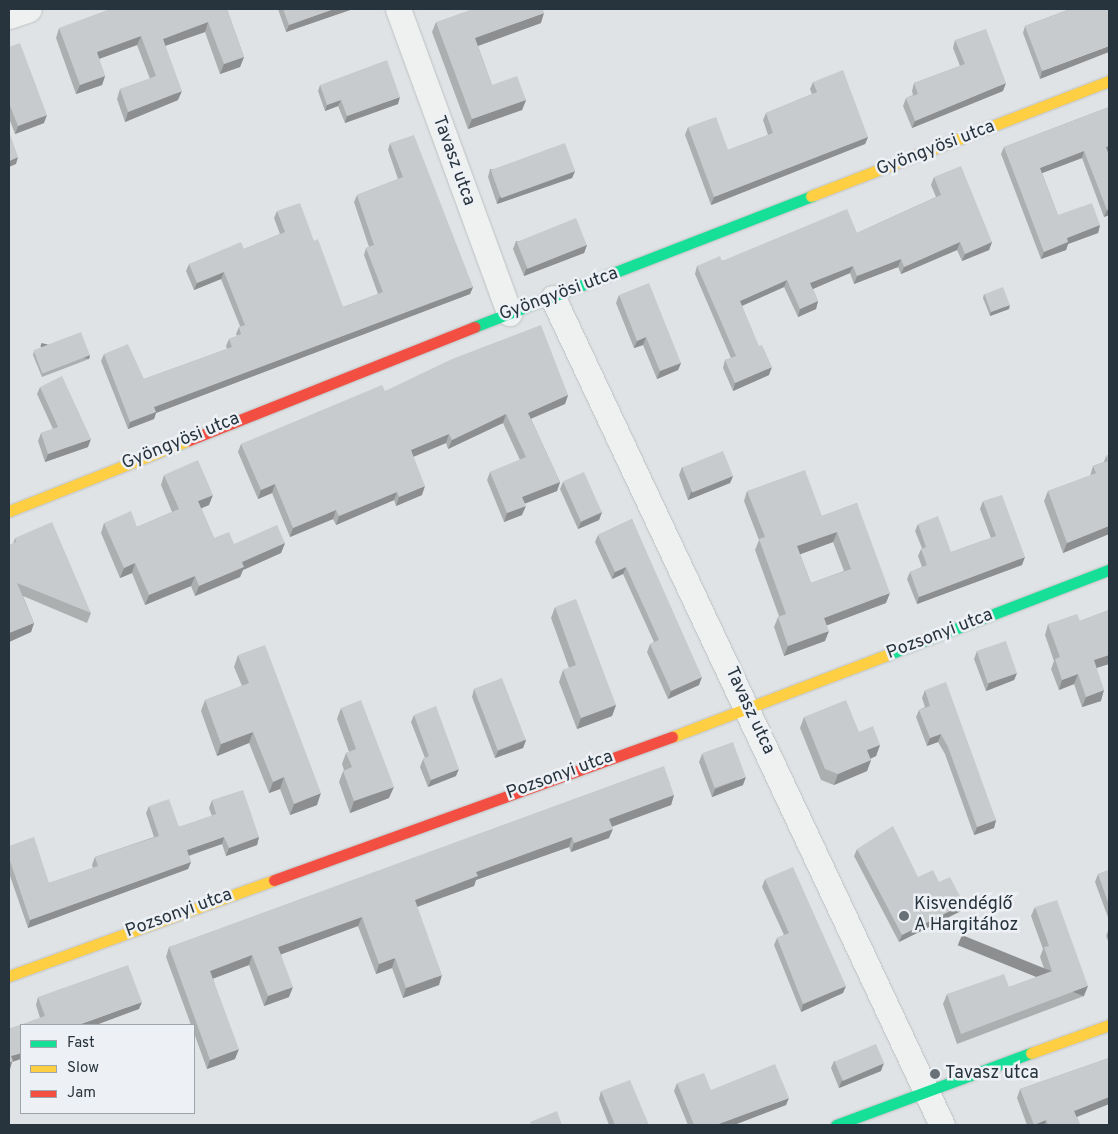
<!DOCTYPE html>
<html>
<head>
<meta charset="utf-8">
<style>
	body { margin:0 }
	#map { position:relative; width:1118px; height:1134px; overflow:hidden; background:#e0e3e5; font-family:Overpass,sans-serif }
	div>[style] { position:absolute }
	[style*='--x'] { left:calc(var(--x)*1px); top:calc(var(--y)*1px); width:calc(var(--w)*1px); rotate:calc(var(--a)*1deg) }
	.roads { filter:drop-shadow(0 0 1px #bec1c3) drop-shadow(0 0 1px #bec1c3) }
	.street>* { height:25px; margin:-12.5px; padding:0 12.5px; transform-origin:12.5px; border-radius:12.5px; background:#eff1f1 }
	.fast>* { height:11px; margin:-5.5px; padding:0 5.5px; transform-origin:5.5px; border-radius:5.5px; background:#16e098 }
	.slow>* { height:11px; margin:-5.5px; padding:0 5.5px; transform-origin:5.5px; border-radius:5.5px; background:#ffcf43 }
	.jam>* { height:11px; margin:-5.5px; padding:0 5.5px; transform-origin:5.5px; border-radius:5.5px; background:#f24e42 }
	.wall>* { inset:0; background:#acafb0 }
	.shaded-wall>* { inset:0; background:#8c8e90; transform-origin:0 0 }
	.building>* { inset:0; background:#c8cbcd; transform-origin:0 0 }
	.dots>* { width:14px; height:14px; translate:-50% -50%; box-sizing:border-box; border:2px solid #edf1f5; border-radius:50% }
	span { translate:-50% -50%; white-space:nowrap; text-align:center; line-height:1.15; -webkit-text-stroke:5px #edf1f5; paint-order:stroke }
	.street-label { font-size:18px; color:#27333d }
	.poi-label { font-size:18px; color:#27333d }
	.left { translate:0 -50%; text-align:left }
	.frame { position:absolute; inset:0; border:10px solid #27333d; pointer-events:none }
	.legend { position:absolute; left:20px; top:1024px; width:175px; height:90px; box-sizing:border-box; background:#edf1f5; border:1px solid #9ea5ab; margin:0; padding:6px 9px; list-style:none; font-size:15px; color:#27333d }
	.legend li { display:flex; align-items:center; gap:10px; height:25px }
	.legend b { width:25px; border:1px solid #9ea5ab }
</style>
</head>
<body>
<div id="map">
	<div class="roads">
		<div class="street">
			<div style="--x:398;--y:9;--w:324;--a:69.9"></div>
			<div style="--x:9;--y:16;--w:21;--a:-19"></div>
			<div style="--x:553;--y:298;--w:914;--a:64.81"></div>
		</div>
		<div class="fast">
			<div style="--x:474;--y:327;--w:362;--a:-21.2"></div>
			<div style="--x:887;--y:655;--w:238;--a:-21"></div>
			<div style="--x:836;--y:1125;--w:208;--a:-20.3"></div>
		</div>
		<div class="slow">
			<div style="--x:811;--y:196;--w:319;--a:-21.1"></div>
			<div style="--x:9;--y:511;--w:193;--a:-21.5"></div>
			<div style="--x:672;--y:737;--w:230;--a:-20.9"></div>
			<div style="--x:9;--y:976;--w:282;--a:-19.9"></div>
			<div style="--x:1031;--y:1053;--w:83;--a:-19.7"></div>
		</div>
		<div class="jam">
			<div style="--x:189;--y:440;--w:307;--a:-21.6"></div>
			<div style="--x:274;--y:880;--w:423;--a:-19.8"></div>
		</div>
	</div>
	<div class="wall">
		<div style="clip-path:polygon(227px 9px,244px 57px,240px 67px,220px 74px,205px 32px,165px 46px,178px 100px,125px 122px,117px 99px,120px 89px,150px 79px,137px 45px,99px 59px,105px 76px,102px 85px,76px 94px,56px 38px,59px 28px)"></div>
		<div style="clip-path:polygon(278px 9px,353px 9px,286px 32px)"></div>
		<div style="clip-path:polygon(1070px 9px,1040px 79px,1023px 33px,1025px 26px)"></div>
		<div style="clip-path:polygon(436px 22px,541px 23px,478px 46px,492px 85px,526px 100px,522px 110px,468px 129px,432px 32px)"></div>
		<div style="clip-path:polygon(955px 40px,1003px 91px,912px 128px,903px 106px,906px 98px,913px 95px,912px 91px,914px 83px,960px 66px,953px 48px)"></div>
		<div style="clip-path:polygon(9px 47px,44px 123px,15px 134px,9px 118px)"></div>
		<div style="clip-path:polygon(813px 82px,868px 137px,865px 144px,711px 205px,685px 135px,688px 127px,728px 150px,768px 135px,763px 120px,766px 113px,812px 94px,810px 89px)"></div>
		<div style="clip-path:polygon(320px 85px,398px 104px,345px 123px,338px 106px,325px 111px,318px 91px)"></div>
		<div style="clip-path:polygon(1109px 107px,1109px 152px,1108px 152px,1109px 215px,1104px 217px,1082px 158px,1042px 173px,1058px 215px,1100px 225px,1098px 233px,1068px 244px,1066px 250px,1041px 259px,1001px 154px,1004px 147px)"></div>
		<div style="clip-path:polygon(390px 143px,473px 287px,470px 294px,156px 413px,154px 419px,128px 429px,101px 361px,104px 354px,144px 379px,227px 349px,226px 346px,229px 339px,237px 336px,236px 334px,239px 327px,240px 326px,221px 279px,194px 290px,186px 271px,189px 264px,244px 249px,280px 234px,274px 218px,277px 211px,314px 241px,343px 307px,378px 294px,364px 255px,366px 248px,369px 247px,354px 202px,357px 195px,398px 179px,388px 150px)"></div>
		<div style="clip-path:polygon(490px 169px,575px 171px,572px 178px,497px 204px,488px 177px)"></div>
		<div style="clip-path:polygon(934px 177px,992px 242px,989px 250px,962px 261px,957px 250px,901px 274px,898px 267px,854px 284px,850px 273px,813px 289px,818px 301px,816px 309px,798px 317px,784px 287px,742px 306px,769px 375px,733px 391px,723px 368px,725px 360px,731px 358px,695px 274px,697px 266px,857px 233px,936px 197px,931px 185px)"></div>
		<div style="clip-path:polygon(516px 241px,587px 245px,584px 253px,524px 276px,513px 249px)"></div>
		<div style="clip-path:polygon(984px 294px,1009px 309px,990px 316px,983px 298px)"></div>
		<div style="clip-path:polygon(619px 295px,681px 363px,678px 370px,657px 379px,643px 345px,634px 348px,616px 303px)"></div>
		<div style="clip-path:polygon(34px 351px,90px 355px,89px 359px,42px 377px,33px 355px)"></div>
		<div style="clip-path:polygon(40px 387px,88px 447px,45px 462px,38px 441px,41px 433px,53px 429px,37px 394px)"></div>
		<div style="clip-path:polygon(385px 391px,568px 395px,565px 404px,531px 419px,560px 482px,557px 491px,524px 503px,522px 515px,504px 522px,487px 480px,490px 472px,520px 460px,503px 423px,448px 449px,446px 443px,413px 457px,422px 495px,396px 506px,394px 500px,336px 525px,333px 519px,290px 537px,272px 493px,258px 499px,238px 452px,241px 444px)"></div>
		<div style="clip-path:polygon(1109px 455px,1109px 534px,1063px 553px,1044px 501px,1048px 491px,1090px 476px,1093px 466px,1104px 462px,1106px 456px)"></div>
		<div style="clip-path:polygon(682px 467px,733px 476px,730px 483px,688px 500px,679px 475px)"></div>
		<div style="clip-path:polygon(164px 475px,209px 505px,201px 508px,214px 538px,234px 544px,285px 543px,281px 553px,243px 570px,240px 577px,195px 596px,191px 586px,145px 605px,132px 573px,120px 578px,101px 533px,104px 523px,137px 527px,172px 512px,161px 485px)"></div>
		<div style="clip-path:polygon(563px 482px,602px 512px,599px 520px,578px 529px,560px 489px)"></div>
		<div style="clip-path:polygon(evenodd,747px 491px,822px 516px,857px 503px,886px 603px,826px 625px,825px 641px,784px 656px,774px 627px,778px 617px,779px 616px,755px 550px,759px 540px,744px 501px,747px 491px,833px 542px,844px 571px,811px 583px,800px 554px,833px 542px)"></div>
		<div style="clip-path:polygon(983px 501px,1022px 565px,917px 604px,907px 579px,910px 572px,922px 567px,918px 556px,921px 549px,922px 548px,915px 531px,918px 524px,951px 552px,991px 538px,980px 509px)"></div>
		<div style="clip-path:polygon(632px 519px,699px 685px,668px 699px,647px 652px,650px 644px,654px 642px,623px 574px,612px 579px,595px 542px,598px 535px)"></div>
		<div style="clip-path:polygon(15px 538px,91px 613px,87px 623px,23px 596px,34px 623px,31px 632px,9px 642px,9px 545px,13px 544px)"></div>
		<div style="clip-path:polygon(555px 607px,616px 705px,612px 716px,577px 729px,559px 682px,563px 670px,569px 668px,551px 618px)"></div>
		<div style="clip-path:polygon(1109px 610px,1109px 664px,1096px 668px,1101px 701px,1082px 707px,1074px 684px,1059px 690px,1051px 669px,1054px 661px,1045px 635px,1048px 624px,1080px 621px)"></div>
		<div style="clip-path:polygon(977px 651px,1017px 673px,1014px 680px,986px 691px,974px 659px)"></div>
		<div style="clip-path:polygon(238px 655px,317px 805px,290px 815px,280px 789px,269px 793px,249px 743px,217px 756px,201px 711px,205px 700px,242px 686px,234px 667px)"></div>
		<div style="clip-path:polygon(474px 689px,526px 740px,523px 748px,495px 758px,472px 697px)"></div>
		<div style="clip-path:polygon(925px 690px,996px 820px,994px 828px,974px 835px,945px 754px,938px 742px,927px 746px,916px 717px,919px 710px,925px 707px,922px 698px)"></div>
		<div style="clip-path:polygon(341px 708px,389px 798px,350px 813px,339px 782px,343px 771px,344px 770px,342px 764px,346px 753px,349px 752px,337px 719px)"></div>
		<div style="clip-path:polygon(414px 715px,456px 776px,428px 787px,420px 767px,423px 759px,425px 758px,411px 722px)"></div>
		<div style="clip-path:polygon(804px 717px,859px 732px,880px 745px,876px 756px,870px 759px,871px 760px,867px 771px,834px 785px,821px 780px,800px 728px)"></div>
		<div style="clip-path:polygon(702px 754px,743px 785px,712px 797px,699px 762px)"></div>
		<div style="clip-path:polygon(674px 795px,671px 805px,612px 826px,609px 838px,571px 852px,569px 847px,476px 880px,474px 886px,417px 907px,439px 985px,403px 998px,392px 968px,376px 974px,358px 926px,281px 954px,289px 997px,264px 1006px,249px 965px,213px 978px,235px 1059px,207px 1069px,194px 1033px,194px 1025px,191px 1025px,166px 957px,169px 947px)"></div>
		<div style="clip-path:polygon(212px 800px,259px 837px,257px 845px,226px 856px,222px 844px,189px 856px,191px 862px,188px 869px,28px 928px,9px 873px,9px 846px,49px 883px,93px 868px,92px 865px,95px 857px,154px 837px,146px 813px,149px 806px,179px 827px,212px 816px,209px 808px)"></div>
		<div style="clip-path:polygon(857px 849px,918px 877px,939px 882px,964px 904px,961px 911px,899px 942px,854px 856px)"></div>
		<div style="clip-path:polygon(1109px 870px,1109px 920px,1095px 882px,1098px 874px)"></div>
		<div style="clip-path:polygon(765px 879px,843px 993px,801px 1012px,774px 945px,777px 938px,784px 935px,762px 887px)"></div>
		<div style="clip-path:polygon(1035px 907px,1084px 996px,957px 1044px,943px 1004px,947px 994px,1009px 987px,1046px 974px,1040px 957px,1043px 949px,1031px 916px)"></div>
		<div style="clip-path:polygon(1109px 928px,1109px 943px,1106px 936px)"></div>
		<div style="clip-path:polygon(38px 997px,139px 1009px,21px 1025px,12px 1062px,10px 1069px,9px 1069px,9px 1029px,40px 1018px,36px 1005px)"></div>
		<div style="clip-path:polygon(1109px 1058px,1109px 1104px,1077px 1117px,1080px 1125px,1027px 1125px,1017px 1098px,1020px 1089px)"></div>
		<div style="clip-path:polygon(834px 1061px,881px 1071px,839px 1088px,831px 1068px)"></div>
		<div style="clip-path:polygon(677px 1083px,711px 1090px,786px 1105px,734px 1125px,688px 1125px,674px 1091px)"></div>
		<div style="clip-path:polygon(601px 1091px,649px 1125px,609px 1125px,599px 1099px)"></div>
	</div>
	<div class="shaded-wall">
		<div style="clip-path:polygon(334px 9px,353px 9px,286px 32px,289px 25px)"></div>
		<div style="clip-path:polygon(544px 13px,541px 23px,472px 48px,475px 38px)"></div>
		<div style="clip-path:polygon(208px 22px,205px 32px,159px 48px,163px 39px)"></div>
		<div style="clip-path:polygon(141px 36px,137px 45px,93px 61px,97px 52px)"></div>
		<div style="clip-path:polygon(1109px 46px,1109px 52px,1040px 79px,1042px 71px)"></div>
		<div style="clip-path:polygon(244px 57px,240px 67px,220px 74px,224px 64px)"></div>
		<div style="clip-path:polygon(105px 76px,102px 85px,76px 94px,80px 85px)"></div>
		<div style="clip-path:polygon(1006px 83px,1003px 91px,912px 128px,915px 121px)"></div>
		<div style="clip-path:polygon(182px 91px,178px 100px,125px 122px,128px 112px)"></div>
		<div style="clip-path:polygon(400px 97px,398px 104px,345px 123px,347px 116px)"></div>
		<div style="clip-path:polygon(341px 100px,338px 106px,325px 111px,327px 105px)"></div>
		<div style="clip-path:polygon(526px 100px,522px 110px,468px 129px,472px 119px)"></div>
		<div style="clip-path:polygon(47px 115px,44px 123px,15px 134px,18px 126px)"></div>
		<div style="clip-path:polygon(868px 137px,865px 144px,711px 205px,714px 197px)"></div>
		<div style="clip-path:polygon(1109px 146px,1109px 152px,1103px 154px,1106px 147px)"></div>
		<div style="clip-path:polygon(1084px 151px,1082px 158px,1037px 175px,1040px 168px)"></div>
		<div style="clip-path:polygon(18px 157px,16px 164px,9px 167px,9px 161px)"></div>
		<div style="clip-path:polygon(575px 171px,572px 178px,497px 204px,500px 196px)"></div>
		<div style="clip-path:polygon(1109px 209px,1109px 215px,1104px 217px,1107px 210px)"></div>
		<div style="clip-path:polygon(1100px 225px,1098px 233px,1068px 244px,1066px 250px,1041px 259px,1044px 252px,1067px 238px)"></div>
		<div style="clip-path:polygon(960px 242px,957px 250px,901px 274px,904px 267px)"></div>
		<div style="clip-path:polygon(992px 242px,989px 250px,962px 261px,965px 254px)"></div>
		<div style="clip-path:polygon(587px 245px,584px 253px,524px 276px,526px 269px)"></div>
		<div style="clip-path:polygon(901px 259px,898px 267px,854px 284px,857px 276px)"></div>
		<div style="clip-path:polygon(853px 266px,850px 273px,808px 291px,810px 283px)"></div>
		<div style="clip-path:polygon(224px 272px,221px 279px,194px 290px,197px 283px)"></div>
		<div style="clip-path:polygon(787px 280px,784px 287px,737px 308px,740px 301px)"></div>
		<div style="clip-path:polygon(473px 287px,470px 294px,156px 413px,154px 419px,128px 429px,130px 422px,154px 407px)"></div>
		<div style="clip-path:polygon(818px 301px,816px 309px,798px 317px,800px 309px)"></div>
		<div style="clip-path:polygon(1010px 305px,1009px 309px,990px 316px,991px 312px)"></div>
		<div style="clip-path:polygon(646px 337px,643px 345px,634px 348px,637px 341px)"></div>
		<div style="left:90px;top:355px;width:4px;height:50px;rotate:104deg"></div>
		<div style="clip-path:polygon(681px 363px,678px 370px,657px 379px,660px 371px)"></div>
		<div style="clip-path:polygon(772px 367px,769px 375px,733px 391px,735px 383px)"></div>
		<div style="clip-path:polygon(568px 395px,565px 404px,525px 421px,528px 413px)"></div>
		<div style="clip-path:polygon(506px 414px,503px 423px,448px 449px,452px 440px)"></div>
		<div style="clip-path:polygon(449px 434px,446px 443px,408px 459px,411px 450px)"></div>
		<div style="clip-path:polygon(91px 439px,88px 447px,45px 462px,48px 454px)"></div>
		<div style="clip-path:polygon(733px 476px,730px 483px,688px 500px,691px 492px)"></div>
		<div style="clip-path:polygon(560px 482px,557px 491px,519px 506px,522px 497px)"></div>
		<div style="clip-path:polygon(275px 484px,272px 493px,258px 499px,261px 490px)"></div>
		<div style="clip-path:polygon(425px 486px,422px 495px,396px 506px,399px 497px)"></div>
		<div style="clip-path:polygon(397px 492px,394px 500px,336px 525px,339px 516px)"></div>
		<div style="clip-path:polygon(213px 495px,209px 505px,195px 511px,198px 501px)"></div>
		<div style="clip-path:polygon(526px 506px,522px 515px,504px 522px,507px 513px)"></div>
		<div style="clip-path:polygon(336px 510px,333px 519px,290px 537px,293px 528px)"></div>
		<div style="clip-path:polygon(602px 512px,599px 520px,578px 529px,581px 522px)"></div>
		<div style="clip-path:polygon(1109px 526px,1109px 534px,1063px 553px,1067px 543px)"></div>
		<div style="clip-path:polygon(837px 532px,833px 542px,793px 557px,797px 546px)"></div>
		<div style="clip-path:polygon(285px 543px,281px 553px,243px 570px,240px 577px,195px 596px,199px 586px,242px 562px)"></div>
		<div style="clip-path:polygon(1025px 557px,1022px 565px,917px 604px,919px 597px)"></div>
		<div style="clip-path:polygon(135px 563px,132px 573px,120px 578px,124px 568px)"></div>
		<div style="clip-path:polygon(626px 567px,623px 574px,612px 579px,615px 572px)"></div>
		<div style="clip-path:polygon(195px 576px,191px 586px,145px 605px,149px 595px)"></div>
		<div style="clip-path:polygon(890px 593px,886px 603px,820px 628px,824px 618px)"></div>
		<div style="clip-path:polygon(34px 623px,31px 632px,9px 642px,9px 633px)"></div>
		<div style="clip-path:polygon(829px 631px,825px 641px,784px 656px,788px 646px)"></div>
		<div style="clip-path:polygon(1109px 655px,1109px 664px,1090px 670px,1094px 660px)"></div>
		<div style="clip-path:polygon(1017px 673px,1014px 680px,986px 691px,989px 683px)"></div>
		<div style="clip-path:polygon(1078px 674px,1074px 684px,1059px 690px,1062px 680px)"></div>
		<div style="clip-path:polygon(702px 677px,699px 685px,668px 699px,671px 691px)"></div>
		<div style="clip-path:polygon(1104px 690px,1101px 701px,1082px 707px,1086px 697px)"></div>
		<div style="clip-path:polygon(616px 705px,612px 716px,577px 729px,581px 718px)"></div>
		<div style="clip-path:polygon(253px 732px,249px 743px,217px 756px,221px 744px)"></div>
		<div style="clip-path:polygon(941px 734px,938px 742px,927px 746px,930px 738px)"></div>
		<div style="clip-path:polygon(526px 740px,523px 748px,495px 758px,498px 751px)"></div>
		<div style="clip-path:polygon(880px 745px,876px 756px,863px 762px,867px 750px)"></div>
		<div style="clip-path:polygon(871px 760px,867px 771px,834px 785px,838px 774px)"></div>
		<div style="clip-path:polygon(459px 769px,456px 776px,428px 787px,431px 780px)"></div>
		<div style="clip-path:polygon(284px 777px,280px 789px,269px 793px,273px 782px)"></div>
		<div style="clip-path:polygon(746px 777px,743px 785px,712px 797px,715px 789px)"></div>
		<div style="clip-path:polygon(394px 787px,389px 798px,350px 813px,354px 801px)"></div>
		<div style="clip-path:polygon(321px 793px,317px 805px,290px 815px,294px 804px)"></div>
		<div style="clip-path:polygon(674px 795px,671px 805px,606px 829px,609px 819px)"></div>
		<div style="clip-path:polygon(996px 820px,994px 828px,974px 835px,977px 827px)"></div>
		<div style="clip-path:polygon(613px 829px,609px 838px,571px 852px,574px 843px)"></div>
		<div style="clip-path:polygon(224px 837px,222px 844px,184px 857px,187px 850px)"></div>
		<div style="clip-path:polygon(259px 837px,257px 845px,226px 856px,229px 848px)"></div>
		<div style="clip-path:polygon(572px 837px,569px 847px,476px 880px,474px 886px,411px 909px,415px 900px,476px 872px)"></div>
		<div style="clip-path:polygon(191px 862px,188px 869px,28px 928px,30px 920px)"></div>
		<div style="clip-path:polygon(964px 904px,961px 911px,899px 942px,902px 935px)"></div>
		<div style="clip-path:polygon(362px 917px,358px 926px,274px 957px,278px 947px)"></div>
		<div style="clip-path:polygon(252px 955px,249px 965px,207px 981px,210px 971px)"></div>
		<div style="clip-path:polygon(395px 958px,392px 968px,376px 974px,379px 964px)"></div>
		<div style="clip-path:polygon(442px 975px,439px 985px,403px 998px,406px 988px)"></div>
		<div style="clip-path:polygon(846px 986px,843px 993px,801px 1012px,803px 1004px)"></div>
		<div style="left:1088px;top:986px;width:11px;height:136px;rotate:112deg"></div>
		<div style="clip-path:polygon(293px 987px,289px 997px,264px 1006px,268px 996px)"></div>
		<div style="clip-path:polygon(142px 1002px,139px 1009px,96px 1025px,78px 1025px)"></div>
		<div style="clip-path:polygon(239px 1049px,235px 1059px,207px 1069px,210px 1060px)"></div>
		<div style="clip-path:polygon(21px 1053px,21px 1059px,12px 1062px,10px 1069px,9px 1069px,9px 1062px,11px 1056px)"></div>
		<div style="clip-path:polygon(884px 1063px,881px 1071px,839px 1088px,842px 1080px)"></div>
		<div style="clip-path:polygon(1109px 1097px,1109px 1104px,1071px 1119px,1074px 1111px)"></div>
		<div style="clip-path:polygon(789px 1098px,786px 1105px,734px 1125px,716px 1125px)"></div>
		<div style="clip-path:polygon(1046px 1120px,1044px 1125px,1034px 1125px)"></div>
	</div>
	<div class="building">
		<div style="clip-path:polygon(110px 9px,227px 9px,244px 57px,224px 64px,208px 22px,163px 39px,182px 91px,128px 112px,120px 89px,156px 76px,141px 36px,97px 52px,105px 76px,80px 85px,59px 28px)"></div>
		<div style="clip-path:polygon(283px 9px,334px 9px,289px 25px)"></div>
		<div style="clip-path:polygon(473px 9px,543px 9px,544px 13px,475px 38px,492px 85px,517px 76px,526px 100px,472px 119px,436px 22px)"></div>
		<div style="clip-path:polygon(1070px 9px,1109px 9px,1109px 46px,1042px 71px,1025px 26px)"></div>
		<div style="clip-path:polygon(986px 29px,1006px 83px,915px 121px,906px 98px,918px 94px,914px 83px,965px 64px,955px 40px)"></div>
		<div style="clip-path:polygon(20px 43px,47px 115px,18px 126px,9px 103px,9px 47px)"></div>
		<div style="clip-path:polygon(387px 60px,400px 97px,347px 116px,341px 100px,327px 105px,320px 85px)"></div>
		<div style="clip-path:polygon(843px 70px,868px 137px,714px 197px,688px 127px,716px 117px,728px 150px,773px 133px,766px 113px,817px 92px,813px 82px)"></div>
		<div style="clip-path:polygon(1109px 107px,1109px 146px,1106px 147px,1109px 155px,1109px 209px,1107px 210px,1084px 151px,1040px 168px,1058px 215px,1092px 203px,1100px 225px,1067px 238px,1068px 242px,1044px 252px,1004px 147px)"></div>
		<div style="clip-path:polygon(10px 134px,18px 157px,9px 161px,9px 135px)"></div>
		<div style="clip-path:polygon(414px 135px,473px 287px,154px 407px,156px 412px,130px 422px,104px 354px,128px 344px,144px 379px,232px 347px,229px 339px,241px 334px,239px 327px,245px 325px,224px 272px,197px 283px,189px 264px,241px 242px,244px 249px,285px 232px,277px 211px,300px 203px,314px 241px,318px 239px,343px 307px,383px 292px,366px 248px,374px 245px,357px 195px,403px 177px,390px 143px)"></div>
		<div style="left:565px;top:143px;width:30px;height:79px;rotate:70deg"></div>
		<div style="clip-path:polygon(961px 166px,992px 242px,965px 254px,960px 242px,904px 267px,901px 259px,857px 276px,853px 266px,810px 283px,818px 301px,800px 309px,787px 280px,740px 301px,759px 346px,762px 345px,772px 367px,735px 383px,725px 360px,736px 356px,697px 266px,720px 256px,722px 261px,847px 209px,857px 233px,941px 195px,934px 177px)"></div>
		<div style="left:576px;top:218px;width:29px;height:64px;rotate:68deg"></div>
		<div style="clip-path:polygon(649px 283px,681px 363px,660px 371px,646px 337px,637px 341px,619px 295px)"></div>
		<div style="left:1003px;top:287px;width:19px;height:20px;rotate:69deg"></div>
		<div style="clip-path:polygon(541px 325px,568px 395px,528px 413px,560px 482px,522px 497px,526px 506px,507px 513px,490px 472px,526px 457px,506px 414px,452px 440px,449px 434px,411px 450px,425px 486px,399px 497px,397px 492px,339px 516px,336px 510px,293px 528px,275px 484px,261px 490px,241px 444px,382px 385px,385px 391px,452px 359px)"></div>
		<div style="left:81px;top:332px;width:25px;height:51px;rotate:69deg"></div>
		<div style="clip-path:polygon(62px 376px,91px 439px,48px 454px,41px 433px,58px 427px,40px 387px)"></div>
		<div style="left:723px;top:451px;width:27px;height:44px;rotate:68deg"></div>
		<div style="clip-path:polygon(1109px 455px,1109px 526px,1067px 543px,1048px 491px,1096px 473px,1093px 466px,1108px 461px,1106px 456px)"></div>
		<div style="clip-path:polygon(198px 460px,213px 495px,198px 501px,214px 538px,229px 532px,234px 544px,277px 525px,285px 543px,242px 562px,244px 567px,199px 586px,195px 576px,149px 595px,135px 563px,124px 568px,104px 523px,131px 511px,137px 527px,179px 509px,164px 475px)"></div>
		<div style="clip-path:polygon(evenodd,805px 470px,822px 516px,857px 503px,890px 593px,824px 618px,829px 631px,788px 646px,778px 617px,786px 614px,759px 539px,765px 537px,747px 491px,805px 470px,837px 532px,851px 569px,811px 583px,797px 546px,837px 532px)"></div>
		<div style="left:584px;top:472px;width:44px;height:23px;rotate:66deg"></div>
		<div style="clip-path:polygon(1002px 495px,1025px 557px,919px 597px,910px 572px,927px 565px,921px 549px,926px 547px,918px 524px,938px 516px,951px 552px,996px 536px,983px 501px)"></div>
		<div style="clip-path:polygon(632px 519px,702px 677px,671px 691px,650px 644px,659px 640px,626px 567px,615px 572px,598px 535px)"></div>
		<div style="clip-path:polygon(52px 522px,91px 613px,17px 583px,34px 623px,9px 633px,9px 545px,16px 542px,15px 538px)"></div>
		<div style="clip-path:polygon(576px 599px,616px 705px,581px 718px,563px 670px,576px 665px,555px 607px)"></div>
		<div style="clip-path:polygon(1109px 610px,1109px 655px,1094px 660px,1104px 690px,1086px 697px,1078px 674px,1062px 680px,1055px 659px,1060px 657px,1048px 624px,1077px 614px,1080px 621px)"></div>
		<div style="left:1006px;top:641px;width:34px;height:31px;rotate:71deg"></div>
		<div style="clip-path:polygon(265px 645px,321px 793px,294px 804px,284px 777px,273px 782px,253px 732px,221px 744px,205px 700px,249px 683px,238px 655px)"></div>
		<div style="left:502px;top:678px;width:66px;height:30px;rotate:69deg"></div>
		<div style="clip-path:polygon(946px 682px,996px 820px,977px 827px,948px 747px,941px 734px,930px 738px,919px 710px,930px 706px,925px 690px)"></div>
		<div style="clip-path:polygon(361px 700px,394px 787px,354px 801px,343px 771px,352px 767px,346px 753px,356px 749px,341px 708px)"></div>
		<div style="clip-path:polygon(846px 700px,859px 732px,873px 726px,880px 745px,867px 750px,871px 760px,838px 774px,825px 769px,804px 717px)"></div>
		<div style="clip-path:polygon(436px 706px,459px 769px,431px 780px,423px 759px,429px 756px,414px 715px)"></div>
		<div style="left:733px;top:742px;width:37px;height:33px;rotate:70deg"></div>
		<div style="clip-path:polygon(664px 766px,674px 795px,609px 819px,613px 829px,574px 843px,572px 837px,476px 872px,478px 876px,415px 900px,442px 975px,406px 988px,395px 958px,379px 964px,362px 917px,278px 947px,293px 987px,268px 996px,252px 955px,210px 971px,239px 1049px,210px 1060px,169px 947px)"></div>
		<div style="clip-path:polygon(243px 790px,259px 837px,229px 848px,224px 837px,187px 850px,191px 862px,30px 920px,9px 858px,9px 846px,34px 837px,49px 883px,98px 866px,95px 857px,159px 836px,149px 806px,169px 799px,179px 827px,216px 814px,212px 800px)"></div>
		<div style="clip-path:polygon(893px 826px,918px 877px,933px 870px,939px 882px,950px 877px,964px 904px,902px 935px,857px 849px)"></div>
		<div style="clip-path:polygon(793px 867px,846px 986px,803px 1004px,777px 938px,789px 933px,765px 879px)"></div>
		<div style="clip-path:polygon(1109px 870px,1109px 905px,1098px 874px)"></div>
		<div style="clip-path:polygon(1057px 900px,1088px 986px,961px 1034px,947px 994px,1004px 974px,1009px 987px,1052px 971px,1044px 947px,1049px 946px,1035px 907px)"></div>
		<div style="clip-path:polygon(128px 965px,142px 1002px,78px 1025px,21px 1025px,21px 1053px,11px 1056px,13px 1061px,9px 1063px,9px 1029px,45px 1016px,38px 997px)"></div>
		<div style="left:876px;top:1044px;width:21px;height:45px;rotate:67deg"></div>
		<div style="clip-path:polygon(1109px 1058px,1109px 1097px,1074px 1111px,1080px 1125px,1048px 1125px,1046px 1120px,1034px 1125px,1020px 1089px)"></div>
		<div style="clip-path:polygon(775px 1064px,789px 1098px,716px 1125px,694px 1125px,677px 1083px,704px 1073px,711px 1090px)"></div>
		<div style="clip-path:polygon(630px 1080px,649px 1125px,615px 1125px,601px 1091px)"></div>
		<div style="clip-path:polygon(557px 1111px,562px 1125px,532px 1125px,530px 1122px)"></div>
	</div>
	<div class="dots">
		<div style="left:904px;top:916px;background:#687178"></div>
		<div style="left:935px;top:1074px;background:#687178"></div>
	</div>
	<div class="street-label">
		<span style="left:936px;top:149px;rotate:-21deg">Gyöngyösi utca</span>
		<span style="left:453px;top:161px;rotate:70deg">Tavasz utca</span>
		<span style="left:559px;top:295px;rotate:-20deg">Gyöngyösi utca</span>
		<span style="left:181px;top:442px;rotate:-22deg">Gyöngyösi utca</span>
		<span style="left:940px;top:635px;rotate:-21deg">Pozsonyi utca</span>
		<span style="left:749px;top:711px;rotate:65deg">Tavasz utca</span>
		<span style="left:560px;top:776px;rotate:-20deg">Pozsonyi utca</span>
		<span style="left:179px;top:914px;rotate:-20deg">Pozsonyi utca</span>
	</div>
	<div class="poi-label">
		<span class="left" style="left:914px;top:916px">Kisvendéglő<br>A Hargitához</span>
		<span class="left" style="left:945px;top:1074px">Tavasz utca</span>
	</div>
	<div class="frame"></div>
	<ul class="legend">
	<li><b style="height:6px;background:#16e098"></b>Fast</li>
	<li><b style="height:6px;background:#ffcf43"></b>Slow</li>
	<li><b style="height:6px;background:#f24e42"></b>Jam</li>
	</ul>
</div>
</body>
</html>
